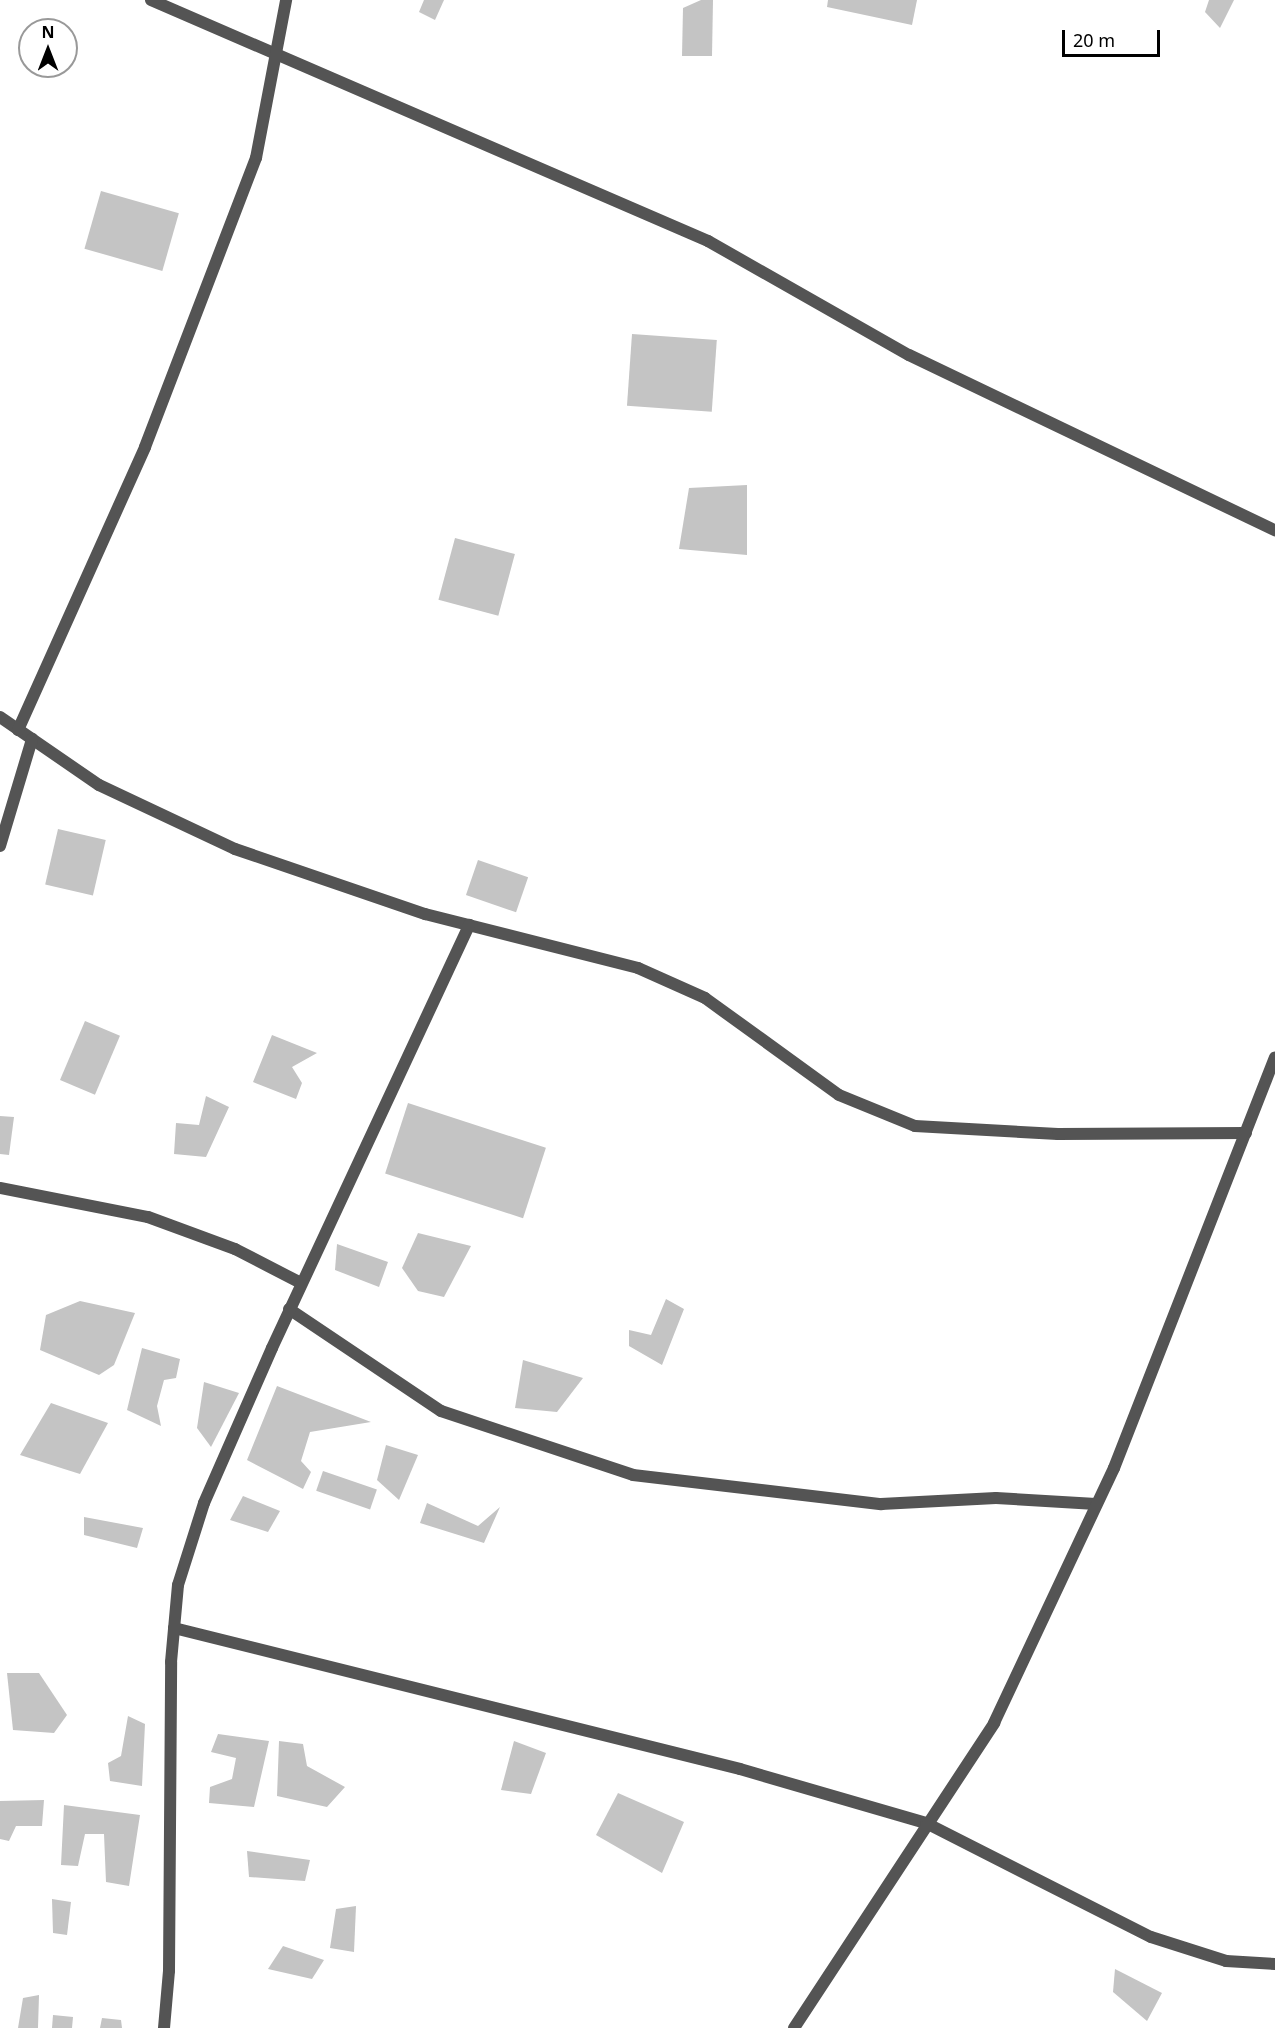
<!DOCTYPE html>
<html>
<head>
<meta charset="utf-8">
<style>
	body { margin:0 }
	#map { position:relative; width:1275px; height:2028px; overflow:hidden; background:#fff; font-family:"Noto Sans",sans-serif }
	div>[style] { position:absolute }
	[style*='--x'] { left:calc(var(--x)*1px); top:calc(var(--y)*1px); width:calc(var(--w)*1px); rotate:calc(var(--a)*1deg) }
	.building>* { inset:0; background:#c4c4c4; transform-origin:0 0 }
	.minor>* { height:12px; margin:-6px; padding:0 6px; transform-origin:6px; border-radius:6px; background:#545454 }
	span { translate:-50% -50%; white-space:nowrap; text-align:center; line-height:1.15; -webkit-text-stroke:4.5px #fff; paint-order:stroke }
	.north { position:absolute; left:18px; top:18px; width:60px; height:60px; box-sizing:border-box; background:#fff; border:2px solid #999; border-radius:50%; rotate:0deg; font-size:16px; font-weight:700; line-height:24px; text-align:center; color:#000 }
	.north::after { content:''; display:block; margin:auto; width:21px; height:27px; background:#000; clip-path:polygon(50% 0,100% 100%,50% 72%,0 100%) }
	.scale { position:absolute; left:1062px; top:30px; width:98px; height:27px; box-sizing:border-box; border:3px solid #000; border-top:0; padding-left:8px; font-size:18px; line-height:21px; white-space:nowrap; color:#000; -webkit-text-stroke:4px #fff; paint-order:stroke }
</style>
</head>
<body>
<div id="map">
	<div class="building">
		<div style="clip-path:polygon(424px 0,444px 0,435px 20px,419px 12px)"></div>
		<div style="clip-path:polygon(701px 0,713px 0,712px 56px,682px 56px,683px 8px)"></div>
		<div style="clip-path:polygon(828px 0,917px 0,912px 25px,827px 7px)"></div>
		<div style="clip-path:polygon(1209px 0,1234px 0,1220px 28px,1205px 12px)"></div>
		<div style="left:101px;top:191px;width:81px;height:60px;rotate:16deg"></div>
		<div style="left:632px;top:334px;width:85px;height:72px;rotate:4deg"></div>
		<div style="clip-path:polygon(747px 485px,747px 555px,679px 549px,689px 488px)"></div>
		<div style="left:455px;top:538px;width:62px;height:64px;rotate:15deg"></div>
		<div style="left:58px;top:829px;width:49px;height:57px;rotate:13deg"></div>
		<div style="left:478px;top:860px;width:53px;height:37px;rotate:19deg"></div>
		<div style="left:85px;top:1021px;width:38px;height:64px;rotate:23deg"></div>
		<div style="clip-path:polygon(272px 1035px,317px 1053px,292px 1067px,302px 1083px,296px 1099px,253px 1082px)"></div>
		<div style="clip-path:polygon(206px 1096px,229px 1107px,206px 1157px,174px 1154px,176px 1123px,199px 1125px)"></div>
		<div style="left:408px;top:1103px;width:145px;height:74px;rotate:18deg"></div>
		<div style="clip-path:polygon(0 1116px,14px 1117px,9px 1155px,0 1154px)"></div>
		<div style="clip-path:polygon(418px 1233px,471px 1246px,444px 1297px,418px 1291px,402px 1268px)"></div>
		<div style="clip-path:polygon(337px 1244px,388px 1262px,379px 1287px,335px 1270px)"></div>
		<div style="clip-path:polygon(666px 1299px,684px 1309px,662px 1365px,629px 1346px,629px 1330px,651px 1335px)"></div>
		<div style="clip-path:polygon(80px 1301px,135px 1313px,114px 1365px,99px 1375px,40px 1350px,46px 1315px)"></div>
		<div style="clip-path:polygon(142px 1348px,180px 1359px,176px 1378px,164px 1380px,157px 1406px,161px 1426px,127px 1410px)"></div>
		<div style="clip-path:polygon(523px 1360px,583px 1378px,557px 1412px,515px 1408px)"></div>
		<div style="clip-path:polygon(204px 1382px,239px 1393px,211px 1447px,197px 1428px)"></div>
		<div style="clip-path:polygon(277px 1386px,371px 1422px,310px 1432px,301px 1461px,311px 1472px,303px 1489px,247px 1460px)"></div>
		<div style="clip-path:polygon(51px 1403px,108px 1423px,80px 1474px,20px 1455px)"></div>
		<div style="clip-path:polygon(386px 1445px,418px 1455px,399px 1500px,377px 1480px)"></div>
		<div style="left:323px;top:1471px;width:57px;height:21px;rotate:19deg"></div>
		<div style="clip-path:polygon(243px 1496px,280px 1511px,268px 1532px,230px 1520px)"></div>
		<div style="clip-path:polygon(427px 1503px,478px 1526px,500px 1507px,484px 1543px,420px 1523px)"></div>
		<div style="clip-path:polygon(84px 1517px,143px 1528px,137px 1548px,84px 1535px)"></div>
		<div style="clip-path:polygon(7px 1673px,39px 1673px,67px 1715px,54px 1733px,13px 1730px)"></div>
		<div style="clip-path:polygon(128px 1716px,145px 1724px,142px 1786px,110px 1781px,108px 1763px,121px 1756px)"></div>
		<div style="clip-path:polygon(218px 1734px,269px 1741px,254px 1807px,209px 1803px,210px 1787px,232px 1779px,236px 1758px,211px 1752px)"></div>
		<div style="clip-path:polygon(279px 1741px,303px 1744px,307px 1766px,345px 1787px,327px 1807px,277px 1796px)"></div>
		<div style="clip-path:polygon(514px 1741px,546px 1753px,531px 1794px,501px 1790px)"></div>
		<div style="clip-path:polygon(618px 1793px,684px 1822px,662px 1873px,596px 1835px)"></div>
		<div style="clip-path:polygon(44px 1800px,42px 1826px,16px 1826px,9px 1841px,0 1839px,0 1801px)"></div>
		<div style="clip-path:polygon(64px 1805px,140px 1815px,129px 1886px,106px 1882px,104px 1834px,85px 1834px,78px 1866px,61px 1865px)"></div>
		<div style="clip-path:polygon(247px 1851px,310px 1860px,305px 1881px,249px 1877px)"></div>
		<div style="clip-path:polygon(52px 1899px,71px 1902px,67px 1935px,53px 1933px)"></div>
		<div style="clip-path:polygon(356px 1906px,354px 1952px,330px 1948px,336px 1909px)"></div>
		<div style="clip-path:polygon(283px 1946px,324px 1960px,312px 1979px,268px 1969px)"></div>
		<div style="clip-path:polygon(1115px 1969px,1162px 1993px,1147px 2021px,1113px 1992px)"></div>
		<div style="clip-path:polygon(39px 1995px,38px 2028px,18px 2028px,23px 1998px)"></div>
		<div style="clip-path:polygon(53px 2015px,73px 2017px,72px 2028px,52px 2028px)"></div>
		<div style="clip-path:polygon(102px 2018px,121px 2020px,122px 2028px,100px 2028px)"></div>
	</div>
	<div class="minor">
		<div style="--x:151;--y:0;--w:607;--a:23.4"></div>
		<div style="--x:708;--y:241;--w:231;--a:29.6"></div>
		<div style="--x:909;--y:355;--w:406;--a:25.6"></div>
		<div style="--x:0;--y:717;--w:120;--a:34.5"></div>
		<div style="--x:99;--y:785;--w:150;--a:25.2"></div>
		<div style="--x:235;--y:849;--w:201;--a:18.9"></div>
		<div style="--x:425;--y:914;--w:220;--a:14.2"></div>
		<div style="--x:638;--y:968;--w:73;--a:24.1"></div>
		<div style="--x:705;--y:998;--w:165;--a:35.9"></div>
		<div style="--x:839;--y:1095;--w:82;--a:22.2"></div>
		<div style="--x:915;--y:1126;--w:143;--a:3.2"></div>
		<div style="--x:1058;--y:1134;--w:188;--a:-0.3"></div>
		<div style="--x:18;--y:730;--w:310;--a:-65.8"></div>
		<div style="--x:145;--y:447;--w:310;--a:-69"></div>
		<div style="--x:256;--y:158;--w:161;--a:-79.2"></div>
		<div style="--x:0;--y:846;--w:112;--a:-73.3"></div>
		<div style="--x:0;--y:1188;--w:151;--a:11.1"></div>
		<div style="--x:148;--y:1217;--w:93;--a:20.2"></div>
		<div style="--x:235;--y:1249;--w:74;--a:27.3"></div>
		<div style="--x:289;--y:1309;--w:183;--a:33.9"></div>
		<div style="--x:441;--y:1411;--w:202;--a:18.4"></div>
		<div style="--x:633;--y:1475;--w:250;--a:6.7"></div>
		<div style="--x:881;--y:1504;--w:115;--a:-3"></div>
		<div style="--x:996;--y:1498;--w:100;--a:3.4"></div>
		<div style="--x:174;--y:1628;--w:583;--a:13.99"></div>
		<div style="--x:740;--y:1769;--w:194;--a:16.2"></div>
		<div style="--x:926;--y:1823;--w:252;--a:26.9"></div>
		<div style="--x:1151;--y:1937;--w:79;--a:17.7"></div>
		<div style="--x:1226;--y:1961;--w:49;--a:3.5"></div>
		<div style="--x:164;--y:2028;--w:57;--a:-85"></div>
		<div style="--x:169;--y:1971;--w:309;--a:-89.6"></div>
		<div style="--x:171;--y:1662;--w:77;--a:-84.8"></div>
		<div style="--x:178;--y:1585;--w:86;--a:-72.4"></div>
		<div style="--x:204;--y:1503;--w:169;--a:-66.3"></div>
		<div style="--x:272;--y:1348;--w:467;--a:-65"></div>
		<div style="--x:794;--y:2028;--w:365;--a:-56.7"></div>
		<div style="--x:994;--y:1723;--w:282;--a:-64.8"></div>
		<div style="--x:1114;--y:1468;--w:441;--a:-68.6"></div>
	</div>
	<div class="north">N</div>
	<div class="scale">20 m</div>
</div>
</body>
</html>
